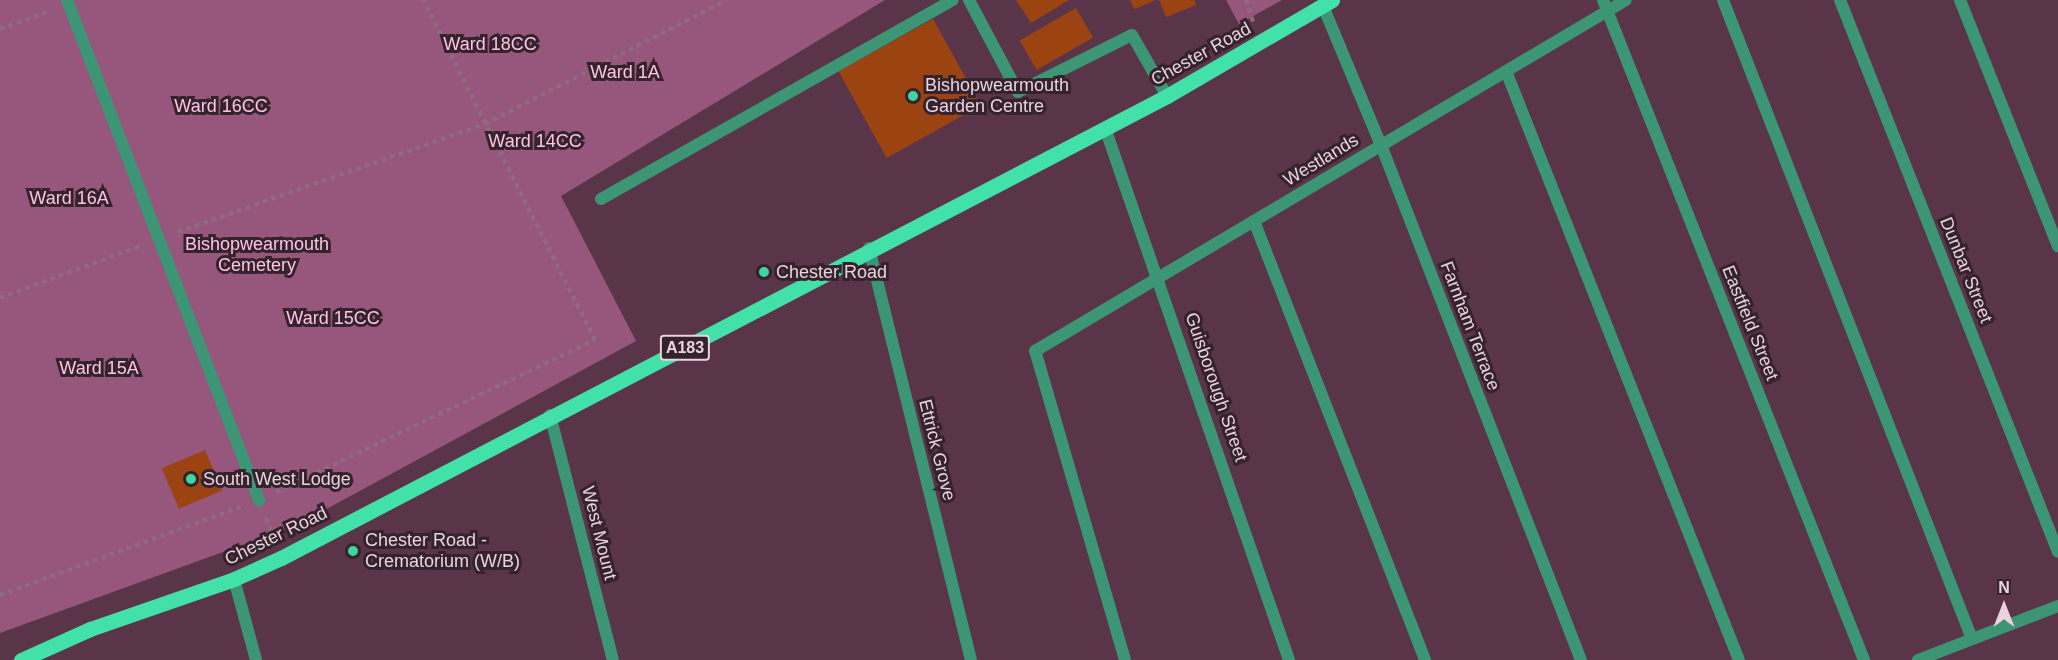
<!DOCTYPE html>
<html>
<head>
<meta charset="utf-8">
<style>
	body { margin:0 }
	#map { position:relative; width:2058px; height:660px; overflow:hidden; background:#5a354a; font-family:Arial,sans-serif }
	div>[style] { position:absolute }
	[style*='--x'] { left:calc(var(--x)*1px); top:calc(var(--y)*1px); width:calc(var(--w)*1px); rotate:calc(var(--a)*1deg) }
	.green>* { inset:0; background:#97567b }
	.building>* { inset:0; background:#9c4411; transform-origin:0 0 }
	.path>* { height:4px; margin-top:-2px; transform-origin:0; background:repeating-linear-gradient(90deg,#8d6c7e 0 4.5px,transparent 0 9px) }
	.service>* { height:12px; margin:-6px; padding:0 6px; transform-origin:6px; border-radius:6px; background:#3c9675 }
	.minor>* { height:12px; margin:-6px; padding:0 6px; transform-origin:6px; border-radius:6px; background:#3c9675 }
	.tertiary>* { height:12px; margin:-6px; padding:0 6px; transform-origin:6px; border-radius:6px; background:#3c9675 }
	.primary>* { height:15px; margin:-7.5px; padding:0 7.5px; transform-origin:7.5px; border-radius:7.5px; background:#42e1aa }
	.dots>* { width:16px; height:16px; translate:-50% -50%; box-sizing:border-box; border:3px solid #34232d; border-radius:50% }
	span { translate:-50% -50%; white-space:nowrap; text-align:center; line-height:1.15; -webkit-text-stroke:6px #34232d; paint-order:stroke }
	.shield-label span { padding:2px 4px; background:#34232d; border:2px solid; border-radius:4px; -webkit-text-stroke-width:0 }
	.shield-label { font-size:16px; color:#ead2de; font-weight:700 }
	.park-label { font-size:18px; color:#fec3e2 }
	.street-label { font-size:18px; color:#ead2de }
	.poi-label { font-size:18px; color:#ead2de }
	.left { translate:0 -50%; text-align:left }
	.north { position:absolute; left:1974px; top:576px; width:60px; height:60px; -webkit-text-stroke:4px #34232d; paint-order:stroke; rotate:0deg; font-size:16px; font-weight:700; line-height:24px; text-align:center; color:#ead2de }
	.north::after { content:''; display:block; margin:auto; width:21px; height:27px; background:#ead2de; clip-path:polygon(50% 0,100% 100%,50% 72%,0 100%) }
</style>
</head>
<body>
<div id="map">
	<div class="green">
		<div style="clip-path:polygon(0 0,885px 0,561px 196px,636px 341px,297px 525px,0 633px)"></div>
		<div style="clip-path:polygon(1226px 0,1282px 0,1239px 24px)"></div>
	</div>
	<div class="building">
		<div style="clip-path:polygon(1016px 0,1069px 0,1031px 23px)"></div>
		<div style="clip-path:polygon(1130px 0,1156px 0,1134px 9px)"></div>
		<div style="clip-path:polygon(1159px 0,1194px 0,1196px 5px,1166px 17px)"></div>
		<div style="left:1076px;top:8px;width:34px;height:65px;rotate:60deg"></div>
		<div style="left:933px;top:19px;width:99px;height:108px;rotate:61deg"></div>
		<div style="left:205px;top:450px;width:44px;height:47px;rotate:67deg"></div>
	</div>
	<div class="path">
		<div style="--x:1246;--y:0;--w:23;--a:72"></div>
		<div style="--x:0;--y:29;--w:53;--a:-19.8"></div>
		<div style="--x:178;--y:232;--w:325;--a:-19.4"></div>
		<div style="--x:485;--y:124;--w:271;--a:-27.2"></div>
		<div style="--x:0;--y:298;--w:149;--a:-20.4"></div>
		<div style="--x:276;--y:492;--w:353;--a:-25.5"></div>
		<div style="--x:595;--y:340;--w:381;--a:-116.8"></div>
		<div style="--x:266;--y:518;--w:22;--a:69"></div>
		<div style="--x:0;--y:595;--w:257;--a:-20.1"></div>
	</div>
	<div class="service">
		<div style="--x:67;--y:0;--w:536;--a:68.99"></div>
		<div style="--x:969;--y:0;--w:104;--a:62"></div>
		<div style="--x:1018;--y:92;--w:127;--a:-26.6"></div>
		<div style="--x:1132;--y:35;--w:70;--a:60.2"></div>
		<div style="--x:1723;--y:0;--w:686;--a:68.71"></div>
		<div style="--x:1960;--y:0;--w:265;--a:68.3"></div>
		<div style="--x:1506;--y:71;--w:633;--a:68.42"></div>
		<div style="--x:601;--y:199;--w:404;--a:-29.5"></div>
		<div style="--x:1254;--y:221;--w:471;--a:68.7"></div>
		<div style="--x:1125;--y:660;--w:322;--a:-106.2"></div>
		<div style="--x:1035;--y:351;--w:687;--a:-30.71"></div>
		<div style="--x:1918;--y:660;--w:150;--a:-21.1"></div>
	</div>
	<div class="minor">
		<div style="--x:1603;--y:0;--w:710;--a:68.42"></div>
		<div style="--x:1840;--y:0;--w:593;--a:68.45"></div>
		<div style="--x:1323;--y:6;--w:151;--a:67.4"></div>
		<div style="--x:1381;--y:145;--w:552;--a:68.78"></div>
		<div style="--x:1105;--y:128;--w:563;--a:70.92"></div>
		<div style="--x:550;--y:415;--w:253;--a:75.6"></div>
		<div style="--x:234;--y:579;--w:84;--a:74.8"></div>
	</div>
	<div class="tertiary">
		<div style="--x:869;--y:248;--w:424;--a:76.1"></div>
	</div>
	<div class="primary">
		<div style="--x:21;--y:660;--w:76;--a:-24.2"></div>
		<div style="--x:90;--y:629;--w:152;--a:-19.1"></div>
		<div style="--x:234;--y:579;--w:51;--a:-24.1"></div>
		<div style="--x:281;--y:558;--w:999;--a:-27.54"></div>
		<div style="--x:1167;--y:96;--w:191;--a:-30.2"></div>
	</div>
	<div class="dots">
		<div style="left:913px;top:96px;background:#41d4a1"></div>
		<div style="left:764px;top:272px;background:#41d4a1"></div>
		<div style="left:191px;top:479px;background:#41d4a1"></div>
		<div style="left:353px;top:551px;background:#41d4a1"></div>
	</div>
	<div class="shield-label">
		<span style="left:685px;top:348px">A183</span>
	</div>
	<div class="park-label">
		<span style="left:490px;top:44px">Ward 18CC</span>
		<span style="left:625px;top:72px">Ward 1A</span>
		<span style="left:221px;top:106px">Ward 16CC</span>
		<span style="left:535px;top:141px">Ward 14CC</span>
		<span style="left:69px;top:198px">Ward 16A</span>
		<span style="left:257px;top:255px">Bishopwearmouth<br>Cemetery</span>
		<span style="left:333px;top:318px">Ward 15CC</span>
		<span style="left:99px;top:368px">Ward 15A</span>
	</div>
	<div class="street-label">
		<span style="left:1201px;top:54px;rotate:-29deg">Chester Road</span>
		<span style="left:1321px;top:160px;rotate:-31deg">Westlands</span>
		<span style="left:1966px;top:270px;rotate:68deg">Dunbar Street</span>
		<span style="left:1750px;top:323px;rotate:68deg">Eastfield Street</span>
		<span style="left:1470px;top:326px;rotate:69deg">Farnham Terrace</span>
		<span style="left:1216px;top:387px;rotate:71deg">Guisborough Street</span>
		<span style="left:937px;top:450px;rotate:76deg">Ettrick Grove</span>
		<span style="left:599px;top:533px;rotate:76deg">West Mount</span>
		<span style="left:276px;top:536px;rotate:-26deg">Chester Road</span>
	</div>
	<div class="poi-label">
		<span class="left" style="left:925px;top:96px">Bishopwearmouth<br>Garden Centre</span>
		<span class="left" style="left:776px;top:272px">Chester Road</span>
		<span class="left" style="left:203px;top:479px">South West Lodge</span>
		<span class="left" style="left:365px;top:551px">Chester Road -<br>Crematorium (W/B)</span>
	</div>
	<div class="north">N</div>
</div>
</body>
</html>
